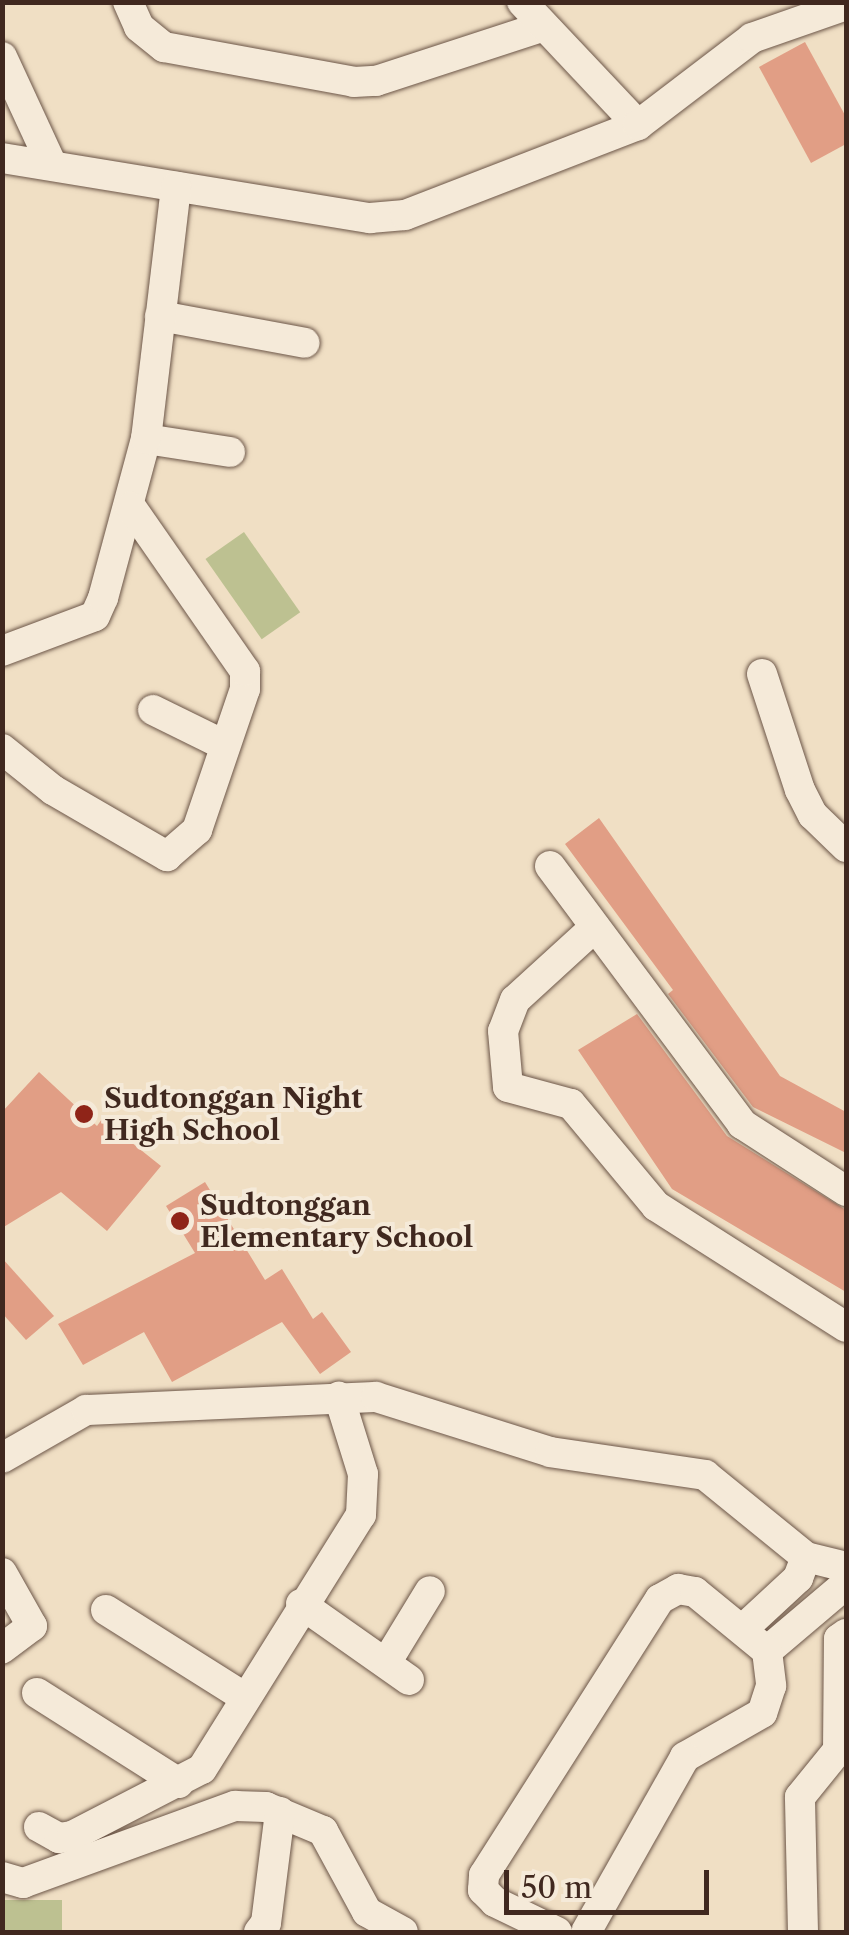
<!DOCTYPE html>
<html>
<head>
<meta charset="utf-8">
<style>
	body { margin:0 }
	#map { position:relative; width:849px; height:1935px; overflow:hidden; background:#f0dfc4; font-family:"Libre Caslon Text",serif }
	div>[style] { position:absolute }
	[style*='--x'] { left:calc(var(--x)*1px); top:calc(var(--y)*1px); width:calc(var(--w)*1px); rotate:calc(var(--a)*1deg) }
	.green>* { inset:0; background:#bdc191; transform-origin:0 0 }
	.building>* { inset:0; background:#e19e85 }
	.roads { filter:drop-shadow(0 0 2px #6c5648) drop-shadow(0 0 2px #6c5648) }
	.street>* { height:30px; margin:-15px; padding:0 15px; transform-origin:15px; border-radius:15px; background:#f5ead9 }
	.dots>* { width:28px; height:28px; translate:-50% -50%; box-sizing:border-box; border:5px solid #f5ead9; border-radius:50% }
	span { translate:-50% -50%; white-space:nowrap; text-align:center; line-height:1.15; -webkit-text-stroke:8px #f5ead9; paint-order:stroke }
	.poi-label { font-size:28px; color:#40281f; font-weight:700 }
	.left { translate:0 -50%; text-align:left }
	.frame { position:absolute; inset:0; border:5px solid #40281f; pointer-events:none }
	.scale { position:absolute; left:504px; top:1870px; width:205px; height:45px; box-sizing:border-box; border:5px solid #40281f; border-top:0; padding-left:12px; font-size:30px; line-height:35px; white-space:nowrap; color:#40281f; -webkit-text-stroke:8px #f5ead9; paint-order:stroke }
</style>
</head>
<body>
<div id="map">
	<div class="green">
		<div style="left:244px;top:532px;width:98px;height:47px;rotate:55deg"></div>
		<div style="left:3px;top:1900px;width:59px;height:32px"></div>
	</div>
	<div class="building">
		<div style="clip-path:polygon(805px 42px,846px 117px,846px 144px,811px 163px,759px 67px)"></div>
		<div style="clip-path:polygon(599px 818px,780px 1076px,846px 1112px,846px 1153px,753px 1107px,668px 994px,673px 990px,565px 844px)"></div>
		<div style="clip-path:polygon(637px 1014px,727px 1136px,846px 1210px,846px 1292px,672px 1189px,578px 1050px)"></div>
		<div style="clip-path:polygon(39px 1072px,97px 1126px,102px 1119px,161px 1166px,107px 1231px,61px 1192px,2px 1228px,2px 1112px)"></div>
		<div style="clip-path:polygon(205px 1182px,265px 1280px,282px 1269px,313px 1319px,322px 1312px,351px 1352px,320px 1374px,282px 1322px,172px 1382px,144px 1332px,83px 1365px,58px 1324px,195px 1253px,166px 1206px)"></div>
		<div style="clip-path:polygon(2px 1258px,54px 1316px,26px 1340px,2px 1313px)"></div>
	</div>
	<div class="roads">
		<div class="street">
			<div style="--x:128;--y:2;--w:27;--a:66"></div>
			<div style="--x:139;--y:27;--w:32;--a:39"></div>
			<div style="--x:164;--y:47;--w:193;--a:10.4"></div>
			<div style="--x:354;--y:82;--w:22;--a:-3"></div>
			<div style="--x:376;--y:81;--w:174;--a:-18.1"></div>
			<div style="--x:522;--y:2;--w:169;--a:46.7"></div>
			<div style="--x:2;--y:57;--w:119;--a:65.2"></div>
			<div style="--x:2;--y:158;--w:373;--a:9.3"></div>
			<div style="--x:370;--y:218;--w:35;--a:-5"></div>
			<div style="--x:405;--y:215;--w:250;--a:-21.1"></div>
			<div style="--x:638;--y:125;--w:143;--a:-37.3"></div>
			<div style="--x:752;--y:38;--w:100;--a:-19.3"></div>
			<div style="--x:160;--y:316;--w:147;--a:10.5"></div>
			<div style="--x:146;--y:439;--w:85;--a:8.8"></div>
			<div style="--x:2;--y:651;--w:99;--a:-20.6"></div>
			<div style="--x:95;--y:616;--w:20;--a:-66"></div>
			<div style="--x:103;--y:598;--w:165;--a:-74.9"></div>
			<div style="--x:146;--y:439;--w:254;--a:-83.2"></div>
			<div style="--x:762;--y:674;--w:122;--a:71.9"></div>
			<div style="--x:800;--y:790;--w:28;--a:63"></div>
			<div style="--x:813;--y:815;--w:46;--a:44.1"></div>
			<div style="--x:153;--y:710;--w:79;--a:26.2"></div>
			<div style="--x:2;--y:749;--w:65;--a:38.8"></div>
			<div style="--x:53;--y:790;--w:132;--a:30.1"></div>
			<div style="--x:167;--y:856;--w:40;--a:-41"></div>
			<div style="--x:197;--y:830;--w:149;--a:-71.2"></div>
			<div style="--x:245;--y:689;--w:18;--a:-90"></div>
			<div style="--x:245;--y:671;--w:200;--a:-124.8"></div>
			<div style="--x:550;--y:866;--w:322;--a:53.3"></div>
			<div style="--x:742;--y:1124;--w:124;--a:32.8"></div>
			<div style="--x:595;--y:927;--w:108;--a:137.6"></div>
			<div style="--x:515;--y:1000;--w:33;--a:111"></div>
			<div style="--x:503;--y:1031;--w:56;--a:84.9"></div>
			<div style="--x:508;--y:1087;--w:65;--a:15.1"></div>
			<div style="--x:571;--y:1104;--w:133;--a:50.2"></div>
			<div style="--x:656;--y:1206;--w:225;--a:32.5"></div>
			<div style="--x:2;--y:1458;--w:97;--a:-29.7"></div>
			<div style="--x:86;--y:1410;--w:290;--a:-2.6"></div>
			<div style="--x:376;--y:1397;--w:182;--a:17.5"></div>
			<div style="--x:550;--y:1452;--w:157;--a:8.4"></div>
			<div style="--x:705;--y:1475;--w:130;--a:39.1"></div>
			<div style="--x:806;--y:1557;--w:41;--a:14"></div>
			<div style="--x:2;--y:1573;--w:61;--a:60.5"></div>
			<div style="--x:32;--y:1626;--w:38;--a:143"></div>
			<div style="--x:301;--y:1604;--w:132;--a:35.1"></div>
			<div style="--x:106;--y:1610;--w:163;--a:32.2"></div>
			<div style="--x:744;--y:1628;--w:74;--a:-42.8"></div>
			<div style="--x:798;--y:1578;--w:22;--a:-69"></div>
			<div style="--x:767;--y:1651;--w:104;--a:-40.3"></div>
			<div style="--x:386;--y:1663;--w:84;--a:-58.6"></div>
			<div style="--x:37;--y:1693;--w:168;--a:32.4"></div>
			<div style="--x:39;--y:1827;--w:23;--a:29"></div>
			<div style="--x:59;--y:1838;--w:13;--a:-9"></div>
			<div style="--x:72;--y:1836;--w:146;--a:-27.3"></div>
			<div style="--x:202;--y:1769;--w:300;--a:-58"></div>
			<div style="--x:361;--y:1515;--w:41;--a:-87.2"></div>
			<div style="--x:363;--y:1474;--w:81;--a:-107.3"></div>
			<div style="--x:2;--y:1877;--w:22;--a:16"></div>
			<div style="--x:23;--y:1883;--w:226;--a:-20"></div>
			<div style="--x:235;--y:1806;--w:31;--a:2"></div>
			<div style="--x:266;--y:1807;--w:62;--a:22.8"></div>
			<div style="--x:323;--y:1831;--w:92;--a:61.5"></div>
			<div style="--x:367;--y:1912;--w:41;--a:29.1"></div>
			<div style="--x:259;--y:1932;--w:11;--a:-52"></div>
			<div style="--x:266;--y:1923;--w:112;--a:-82.8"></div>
			<div style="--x:557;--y:1932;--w:69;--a:-154.2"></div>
			<div style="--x:495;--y:1902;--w:17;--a:-135"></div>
			<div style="--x:483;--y:1890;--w:15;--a:-86"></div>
			<div style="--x:484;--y:1875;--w:327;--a:-57.5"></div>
			<div style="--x:660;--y:1599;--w:21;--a:-29"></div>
			<div style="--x:678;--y:1589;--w:17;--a:10"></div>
			<div style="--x:695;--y:1592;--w:93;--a:39.3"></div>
			<div style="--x:767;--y:1651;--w:35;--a:83"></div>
			<div style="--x:771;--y:1686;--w:28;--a:108"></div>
			<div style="--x:762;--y:1713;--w:89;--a:150.3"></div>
			<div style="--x:685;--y:1757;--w:201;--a:119.5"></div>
			<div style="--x:803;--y:1932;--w:135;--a:-91.3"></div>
			<div style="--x:800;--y:1797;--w:60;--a:-51"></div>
			<div style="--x:838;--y:1750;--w:111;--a:-89.5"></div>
			<div style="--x:839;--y:1639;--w:9;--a:-36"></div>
		</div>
	</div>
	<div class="dots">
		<div style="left:84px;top:1114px;background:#8f2418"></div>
		<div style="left:180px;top:1221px;background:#8f2418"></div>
	</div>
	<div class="poi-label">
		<span class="left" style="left:104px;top:1114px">Sudtonggan Night<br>High School</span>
		<span class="left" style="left:200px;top:1221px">Sudtonggan<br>Elementary School</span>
	</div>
	<div class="frame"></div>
	<div class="scale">50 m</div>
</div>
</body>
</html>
